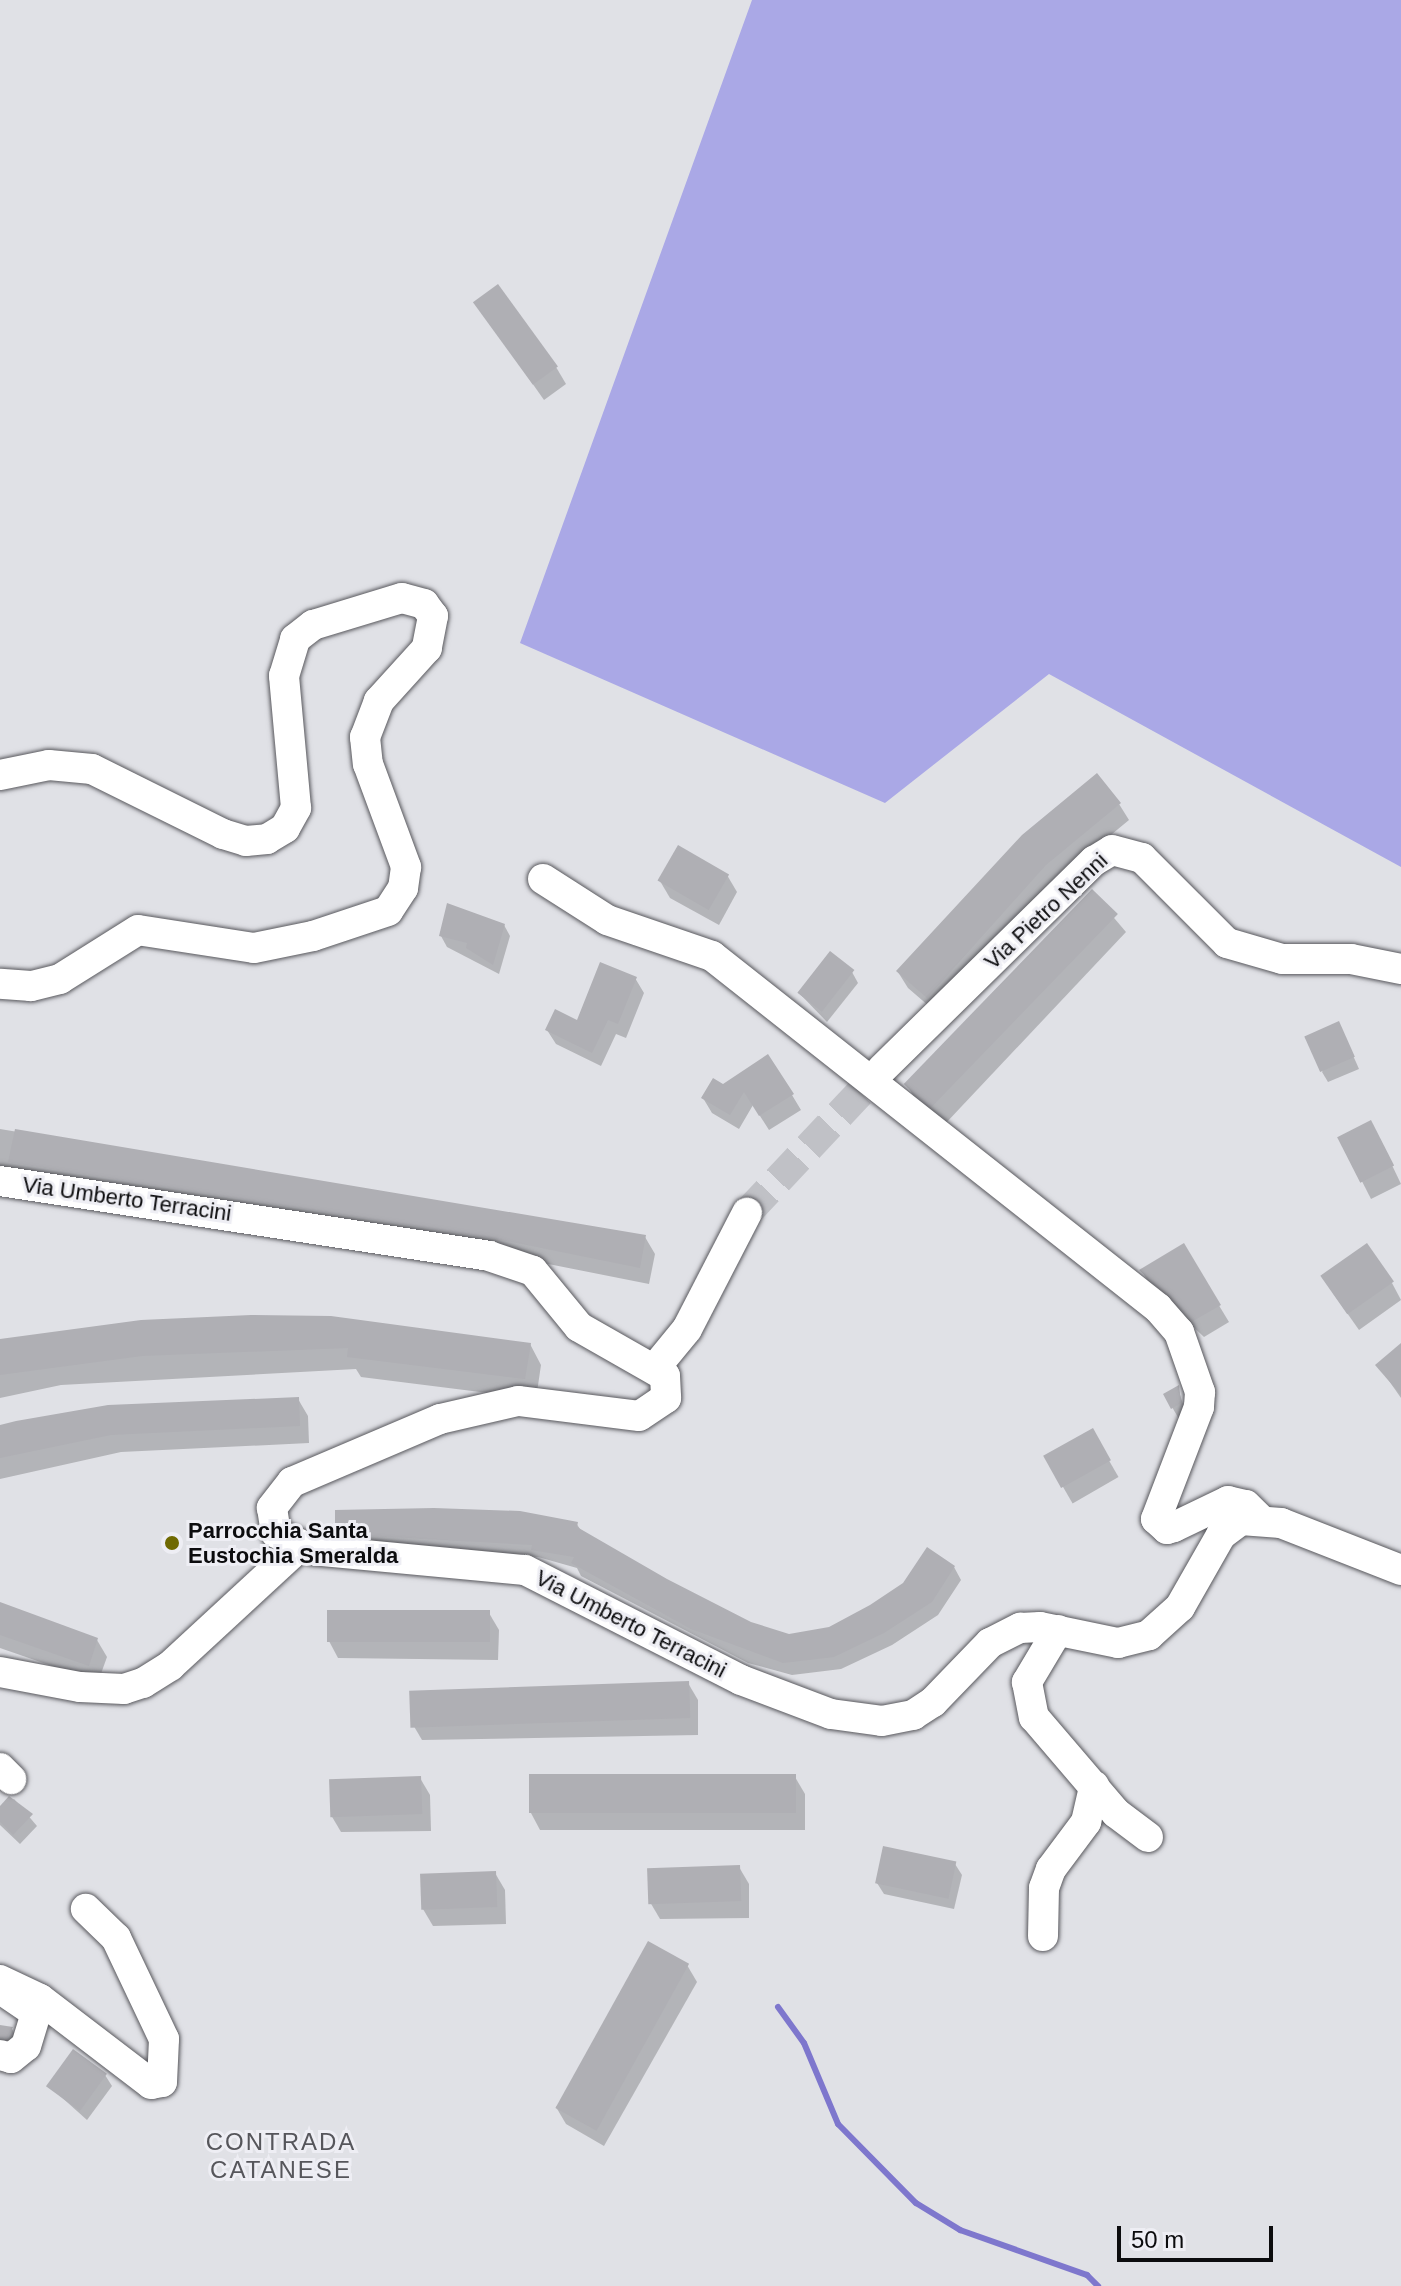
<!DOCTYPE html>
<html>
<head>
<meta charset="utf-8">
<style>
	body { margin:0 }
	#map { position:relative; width:1401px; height:2286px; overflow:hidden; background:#e0e1e6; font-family:Arial,sans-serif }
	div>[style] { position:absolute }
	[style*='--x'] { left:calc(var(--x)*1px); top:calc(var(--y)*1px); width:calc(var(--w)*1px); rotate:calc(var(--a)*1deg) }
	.green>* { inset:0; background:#aaa8e6 }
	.shadow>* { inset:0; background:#0003; transform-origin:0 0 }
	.stream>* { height:6px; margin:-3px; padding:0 3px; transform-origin:3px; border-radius:3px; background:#7e77cd }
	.building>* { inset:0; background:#afafb4; transform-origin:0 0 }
	.minor-tunnel>* { height:30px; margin-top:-15px; transform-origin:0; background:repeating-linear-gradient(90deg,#c0c1c6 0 30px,transparent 0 45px) }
	.roads { filter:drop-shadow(0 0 2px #58585d) drop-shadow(0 0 2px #58585d) }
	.minor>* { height:30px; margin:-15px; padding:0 15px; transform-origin:15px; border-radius:15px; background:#fff }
	.dots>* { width:22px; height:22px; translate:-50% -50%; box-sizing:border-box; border:4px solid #eeeef4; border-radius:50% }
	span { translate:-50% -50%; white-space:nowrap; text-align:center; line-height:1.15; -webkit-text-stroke:6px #eeeef4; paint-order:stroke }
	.street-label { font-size:22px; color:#0c0c0e }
	.poi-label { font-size:22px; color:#0c0c0e; font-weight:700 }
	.left { translate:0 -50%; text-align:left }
	.neighbourhood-label { font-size:24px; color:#56565b; letter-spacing:2px }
	.scale { position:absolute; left:1117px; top:2226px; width:156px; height:36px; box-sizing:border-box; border:4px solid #0c0c0e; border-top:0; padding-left:10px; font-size:24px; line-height:28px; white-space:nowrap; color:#0c0c0e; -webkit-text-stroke:6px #eeeef4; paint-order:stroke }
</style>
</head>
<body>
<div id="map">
	<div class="green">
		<div style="clip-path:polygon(752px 0,1401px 0,1401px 867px,1049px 674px,885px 803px,520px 643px)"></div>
	</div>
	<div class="shadow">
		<div style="clip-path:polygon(476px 303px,556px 367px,566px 384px,544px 400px)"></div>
		<div style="clip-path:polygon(1119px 804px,1129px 820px,1055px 881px,937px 1013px,908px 988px,898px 972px)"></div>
		<div style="clip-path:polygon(727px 875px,737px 892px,719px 925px,670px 898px,660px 881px)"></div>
		<div style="clip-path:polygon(1092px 892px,1126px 932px,945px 1124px,917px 1103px,908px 1086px)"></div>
		<div style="clip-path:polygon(504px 925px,510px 936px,499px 974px,447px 947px,441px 936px)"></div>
		<div style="clip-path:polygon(852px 972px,858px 983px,827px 1022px,798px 992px)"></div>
		<div style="clip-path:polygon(635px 978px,644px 993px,626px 1038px,616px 1034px,601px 1066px,556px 1044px,547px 1030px,578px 1022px)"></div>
		<div style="clip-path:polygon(1344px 1035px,1359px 1069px,1328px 1082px,1322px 1072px)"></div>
		<div style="clip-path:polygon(723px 1086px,792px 1095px,801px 1110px,769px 1130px,753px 1105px,739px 1129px,712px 1113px,703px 1098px)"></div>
		<div style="clip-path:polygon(0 1129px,645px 1237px,655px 1254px,649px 1284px,503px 1255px,0 1174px)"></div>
		<div style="clip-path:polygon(1340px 1138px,1380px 1140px,1401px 1184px,1371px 1199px)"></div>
		<div style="clip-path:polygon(1183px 1246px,1229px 1322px,1204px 1337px,1151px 1287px,1142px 1271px)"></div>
		<div style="clip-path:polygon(1392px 1283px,1401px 1300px,1359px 1330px,1333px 1293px)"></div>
		<div style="clip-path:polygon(141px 1322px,530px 1344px,541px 1365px,536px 1399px,361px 1377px,356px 1369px,61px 1385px,0 1398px,0 1341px)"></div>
		<div style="clip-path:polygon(1401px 1345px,1401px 1398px,1378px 1365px)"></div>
		<div style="clip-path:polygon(1178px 1388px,1186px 1414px,1179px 1419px,1165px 1395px)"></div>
		<div style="clip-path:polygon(298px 1399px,308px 1416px,309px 1443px,121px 1452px,0 1479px,0 1430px)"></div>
		<div style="left:1092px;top:1431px;width:53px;height:53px;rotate:60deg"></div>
		<div style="clip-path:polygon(576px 1523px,582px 1532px,666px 1581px,750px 1624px,789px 1636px,829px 1628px,954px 1567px,961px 1580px,938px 1615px,892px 1645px,841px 1669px,792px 1675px,748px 1663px,581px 1576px,577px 1568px,538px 1557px,344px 1546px,337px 1534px)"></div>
		<div style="clip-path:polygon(0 1604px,97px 1640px,107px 1657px,98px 1682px,0 1648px)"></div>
		<div style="clip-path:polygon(489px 1613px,499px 1630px,498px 1660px,338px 1658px,329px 1641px)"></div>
		<div style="clip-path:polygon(688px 1683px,698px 1700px,698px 1735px,422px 1740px,412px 1723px)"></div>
		<div style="clip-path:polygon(795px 1777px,805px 1794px,805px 1830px,540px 1830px,531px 1813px)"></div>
		<div style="clip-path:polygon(420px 1778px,430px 1795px,431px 1831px,341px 1832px,331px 1815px)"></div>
		<div style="clip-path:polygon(14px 1799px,37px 1826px,20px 1844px,0 1825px,0 1810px)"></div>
		<div style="clip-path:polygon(955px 1864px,962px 1875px,954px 1909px,884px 1894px,877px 1883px)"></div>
		<div style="clip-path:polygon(739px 1867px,749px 1884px,749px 1918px,660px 1919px,650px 1902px)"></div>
		<div style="clip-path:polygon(495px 1873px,505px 1890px,506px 1924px,433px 1926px,423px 1909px)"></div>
		<div style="clip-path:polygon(687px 1965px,697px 1982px,604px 2146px,566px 2124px,556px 2107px)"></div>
		<div style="clip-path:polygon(0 2027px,12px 2029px,17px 2038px,0 2047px)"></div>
		<div style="clip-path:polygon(105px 2075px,112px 2086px,87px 2120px,49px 2086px)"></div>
	</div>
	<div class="stream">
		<div style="--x:778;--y:2007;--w:44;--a:54.2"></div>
		<div style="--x:804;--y:2043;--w:88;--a:67.2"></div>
		<div style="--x:838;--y:2124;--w:111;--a:45.4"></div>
		<div style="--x:916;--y:2203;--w:52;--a:31.5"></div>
		<div style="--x:960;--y:2230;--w:135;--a:19.5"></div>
		<div style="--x:1087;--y:2275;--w:16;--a:45"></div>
	</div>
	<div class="building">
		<div style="left:498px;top:284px;width:102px;height:31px;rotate:54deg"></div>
		<div style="clip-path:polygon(1097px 773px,1121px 803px,1046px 865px,927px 998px,896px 971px,1022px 835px)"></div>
		<div style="left:678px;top:845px;width:59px;height:41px;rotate:30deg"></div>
		<div style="left:1092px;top:889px;width:36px;height:271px;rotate:44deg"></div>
		<div style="clip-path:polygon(447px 903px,505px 924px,493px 965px,466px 948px,467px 943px,439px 936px)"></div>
		<div style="left:830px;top:951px;width:31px;height:53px;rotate:38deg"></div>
		<div style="clip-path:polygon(600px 962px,637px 977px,618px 1024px,608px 1020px,592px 1053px,545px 1030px,555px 1009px,577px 1020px)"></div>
		<div style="left:1339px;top:1021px;width:39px;height:38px;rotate:66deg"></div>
		<div style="clip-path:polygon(768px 1054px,794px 1094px,759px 1116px,744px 1092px,730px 1115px,701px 1098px,713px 1078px,723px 1084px)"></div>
		<div style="left:1371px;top:1120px;width:51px;height:38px;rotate:63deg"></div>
		<div style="clip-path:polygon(15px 1129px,646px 1235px,640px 1268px,492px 1238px,8px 1162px)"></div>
		<div style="clip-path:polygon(1184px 1243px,1221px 1305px,1193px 1321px,1139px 1270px)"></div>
		<div style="left:1367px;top:1243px;width:47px;height:57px;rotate:55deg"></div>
		<div style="clip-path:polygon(251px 1315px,331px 1316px,531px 1343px,525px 1379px,347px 1357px,348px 1348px,142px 1356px,0 1375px,0 1339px,141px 1320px)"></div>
		<div style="clip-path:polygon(1401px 1343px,1401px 1395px,1375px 1365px)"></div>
		<div style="clip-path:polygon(1179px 1385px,1181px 1403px,1171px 1409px,1163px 1394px)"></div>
		<div style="clip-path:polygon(299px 1397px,300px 1426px,111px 1435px,0 1458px,0 1425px,16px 1421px,108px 1405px)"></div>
		<div style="left:1093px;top:1428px;width:37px;height:57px;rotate:61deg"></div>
		<div style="clip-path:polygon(434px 1508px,520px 1511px,578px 1522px,577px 1527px,667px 1579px,751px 1622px,789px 1634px,829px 1627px,870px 1605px,903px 1583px,927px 1547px,955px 1566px,932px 1602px,884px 1633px,834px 1657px,783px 1663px,691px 1629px,571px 1563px,574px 1557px,531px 1550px,532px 1545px,335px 1534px,335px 1510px)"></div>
		<div style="clip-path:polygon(0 1602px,98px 1638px,89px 1666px,0 1635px)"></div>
		<div style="left:327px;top:1610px;width:163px;height:32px"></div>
		<div style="left:689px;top:1681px;width:37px;height:280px;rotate:88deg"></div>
		<div style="left:529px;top:1774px;width:267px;height:39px"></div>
		<div style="left:421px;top:1776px;width:38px;height:92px;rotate:88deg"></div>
		<div style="clip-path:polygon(9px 1796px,33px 1814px,13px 1835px,0 1822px,0 1806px)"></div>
		<div style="left:883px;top:1846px;width:75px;height:38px;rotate:12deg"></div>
		<div style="left:740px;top:1865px;width:36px;height:93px;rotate:88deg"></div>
		<div style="left:496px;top:1871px;width:36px;height:76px;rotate:88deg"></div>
		<div style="left:648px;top:1941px;width:47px;height:191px;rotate:29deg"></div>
		<div style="clip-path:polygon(0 2025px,13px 2027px,7px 2038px,0 2038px)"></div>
		<div style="left:73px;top:2049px;width:42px;height:46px;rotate:36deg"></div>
	</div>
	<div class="minor-tunnel">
		<div style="--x:747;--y:1213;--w:197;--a:-46.8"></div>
	</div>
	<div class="roads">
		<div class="minor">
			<div style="--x:0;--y:775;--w:50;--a:-11.5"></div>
			<div style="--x:49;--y:765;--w:43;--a:5.3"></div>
			<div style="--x:92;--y:769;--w:146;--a:26.4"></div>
			<div style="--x:223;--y:834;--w:24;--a:17"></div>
			<div style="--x:246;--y:841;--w:21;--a:-5"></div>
			<div style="--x:267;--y:839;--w:21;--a:-31"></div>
			<div style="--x:285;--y:828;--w:23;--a:-61"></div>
			<div style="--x:296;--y:808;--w:133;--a:-95.2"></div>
			<div style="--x:284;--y:676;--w:39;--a:-73"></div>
			<div style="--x:295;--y:639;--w:23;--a:-38"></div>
			<div style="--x:313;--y:625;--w:93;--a:-16.9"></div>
			<div style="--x:402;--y:598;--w:23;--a:15"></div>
			<div style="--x:424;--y:604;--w:15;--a:53"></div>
			<div style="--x:433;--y:616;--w:33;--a:101"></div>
			<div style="--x:427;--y:648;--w:72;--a:132.2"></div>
			<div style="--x:379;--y:701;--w:39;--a:111"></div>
			<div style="--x:365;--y:737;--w:27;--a:84"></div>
			<div style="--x:368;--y:764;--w:110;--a:69.7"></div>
			<div style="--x:406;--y:867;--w:21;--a:98"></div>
			<div style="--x:403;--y:888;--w:27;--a:123"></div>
			<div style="--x:388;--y:911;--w:79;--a:161.6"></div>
			<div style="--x:313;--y:936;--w:60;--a:168.5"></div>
			<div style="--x:254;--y:948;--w:117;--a:-171.2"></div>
			<div style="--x:138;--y:930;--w:92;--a:147.9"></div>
			<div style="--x:60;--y:979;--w:30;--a:166"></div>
			<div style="--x:31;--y:986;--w:31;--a:-176"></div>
			<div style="--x:543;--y:879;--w:76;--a:32.6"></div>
			<div style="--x:607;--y:920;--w:111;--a:18.9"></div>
			<div style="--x:712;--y:956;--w:568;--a:38.28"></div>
			<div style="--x:1158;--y:1308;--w:32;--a:49"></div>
			<div style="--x:1179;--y:1332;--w:64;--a:70.7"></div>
			<div style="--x:1200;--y:1392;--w:15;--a:94"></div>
			<div style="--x:1199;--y:1407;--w:120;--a:111"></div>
			<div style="--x:1156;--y:1519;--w:15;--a:42"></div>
			<div style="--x:1167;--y:1529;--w:7;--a:-16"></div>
			<div style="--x:1174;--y:1527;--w:60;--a:-25.7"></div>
			<div style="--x:1228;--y:1501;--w:18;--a:13"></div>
			<div style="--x:1246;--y:1505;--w:18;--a:45"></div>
			<div style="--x:882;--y:1069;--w:297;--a:-44.5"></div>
			<div style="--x:1094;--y:861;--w:21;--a:-31"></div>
			<div style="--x:1112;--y:850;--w:31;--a:15"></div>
			<div style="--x:1142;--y:858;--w:120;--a:45"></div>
			<div style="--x:1227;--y:943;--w:57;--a:16.2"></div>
			<div style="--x:1282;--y:959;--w:69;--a:0"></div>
			<div style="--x:1351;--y:959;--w:51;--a:11.3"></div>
			<div style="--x:0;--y:1181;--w:495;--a:8.7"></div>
			<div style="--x:489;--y:1256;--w:46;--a:18.8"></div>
			<div style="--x:533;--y:1271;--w:72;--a:50.6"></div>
			<div style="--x:579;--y:1327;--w:99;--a:29.7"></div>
			<div style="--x:665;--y:1376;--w:22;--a:87"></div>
			<div style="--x:666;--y:1398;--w:32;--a:146"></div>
			<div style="--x:639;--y:1416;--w:122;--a:-172.9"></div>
			<div style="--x:518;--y:1401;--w:80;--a:167"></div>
			<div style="--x:440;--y:1419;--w:161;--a:156.9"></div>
			<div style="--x:292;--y:1482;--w:33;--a:128"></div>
			<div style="--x:272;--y:1508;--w:25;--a:81"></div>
			<div style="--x:276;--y:1533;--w:40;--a:25"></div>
			<div style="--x:312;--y:1550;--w:214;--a:5.4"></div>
			<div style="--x:525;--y:1570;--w:242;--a:27"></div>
			<div style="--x:741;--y:1680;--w:96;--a:20.7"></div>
			<div style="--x:831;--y:1714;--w:51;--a:7.8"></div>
			<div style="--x:882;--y:1721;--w:32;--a:-11"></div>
			<div style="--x:913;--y:1715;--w:24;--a:-33"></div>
			<div style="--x:933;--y:1702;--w:82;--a:-46"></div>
			<div style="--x:990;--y:1643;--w:34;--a:-27"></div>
			<div style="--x:1020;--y:1628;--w:20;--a:-3"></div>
			<div style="--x:1040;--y:1627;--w:80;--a:11.6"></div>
			<div style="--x:1118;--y:1643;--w:32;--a:-14"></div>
			<div style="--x:1149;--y:1635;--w:42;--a:-42.1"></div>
			<div style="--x:1180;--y:1607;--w:83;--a:-60.3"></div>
			<div style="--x:1221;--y:1535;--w:25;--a:-37"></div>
			<div style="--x:1241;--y:1520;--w:40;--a:4.3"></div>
			<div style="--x:1281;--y:1523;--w:129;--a:21.4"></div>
			<div style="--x:655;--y:1368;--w:50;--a:-50.6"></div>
			<div style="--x:687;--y:1329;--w:131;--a:-62.7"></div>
			<div style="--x:1058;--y:1630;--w:61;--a:120.8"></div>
			<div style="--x:1027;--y:1682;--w:36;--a:79"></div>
			<div style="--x:1034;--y:1717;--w:126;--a:49.5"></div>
			<div style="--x:1116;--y:1813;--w:40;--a:37"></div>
			<div style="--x:0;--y:1672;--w:81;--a:10.6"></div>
			<div style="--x:80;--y:1687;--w:44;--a:2.6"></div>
			<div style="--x:124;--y:1689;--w:20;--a:-18"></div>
			<div style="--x:143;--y:1683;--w:32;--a:-32"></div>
			<div style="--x:170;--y:1666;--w:176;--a:-42.7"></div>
			<div style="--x:0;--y:1768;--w:16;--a:45"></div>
			<div style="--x:1043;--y:1936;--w:48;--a:-88.8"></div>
			<div style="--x:1044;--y:1888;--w:20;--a:-70"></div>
			<div style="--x:1051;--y:1869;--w:59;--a:-53.3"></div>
			<div style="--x:1086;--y:1822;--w:37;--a:-77"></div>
			<div style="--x:0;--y:1980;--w:44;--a:25.4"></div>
			<div style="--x:40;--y:1999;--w:140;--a:37.4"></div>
			<div style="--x:151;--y:2084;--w:11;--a:-10"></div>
			<div style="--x:162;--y:2082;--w:43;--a:-87.3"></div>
			<div style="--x:164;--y:2039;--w:112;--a:-115.4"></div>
			<div style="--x:116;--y:1938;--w:42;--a:-136"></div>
			<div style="--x:0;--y:2055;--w:11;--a:15"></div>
			<div style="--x:11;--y:2058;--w:19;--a:-39"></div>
			<div style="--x:26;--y:2046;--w:34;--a:-73"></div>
			<div style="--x:36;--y:2013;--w:32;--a:-146"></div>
		</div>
	</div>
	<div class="dots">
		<div style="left:172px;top:1543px;background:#6f6901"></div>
	</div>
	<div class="street-label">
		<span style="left:1046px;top:911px;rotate:-43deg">Via Pietro Nenni</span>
		<span style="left:127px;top:1199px;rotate:8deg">Via Umberto Terracini</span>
		<span style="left:631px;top:1624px;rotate:27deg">Via Umberto Terracini</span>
	</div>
	<div class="poi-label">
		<span class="left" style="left:188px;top:1543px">Parrocchia Santa<br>Eustochia Smeralda</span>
	</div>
	<div class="neighbourhood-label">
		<span style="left:281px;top:2156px">CONTRADA<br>CATANESE</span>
	</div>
	<div class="scale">50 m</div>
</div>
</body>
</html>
